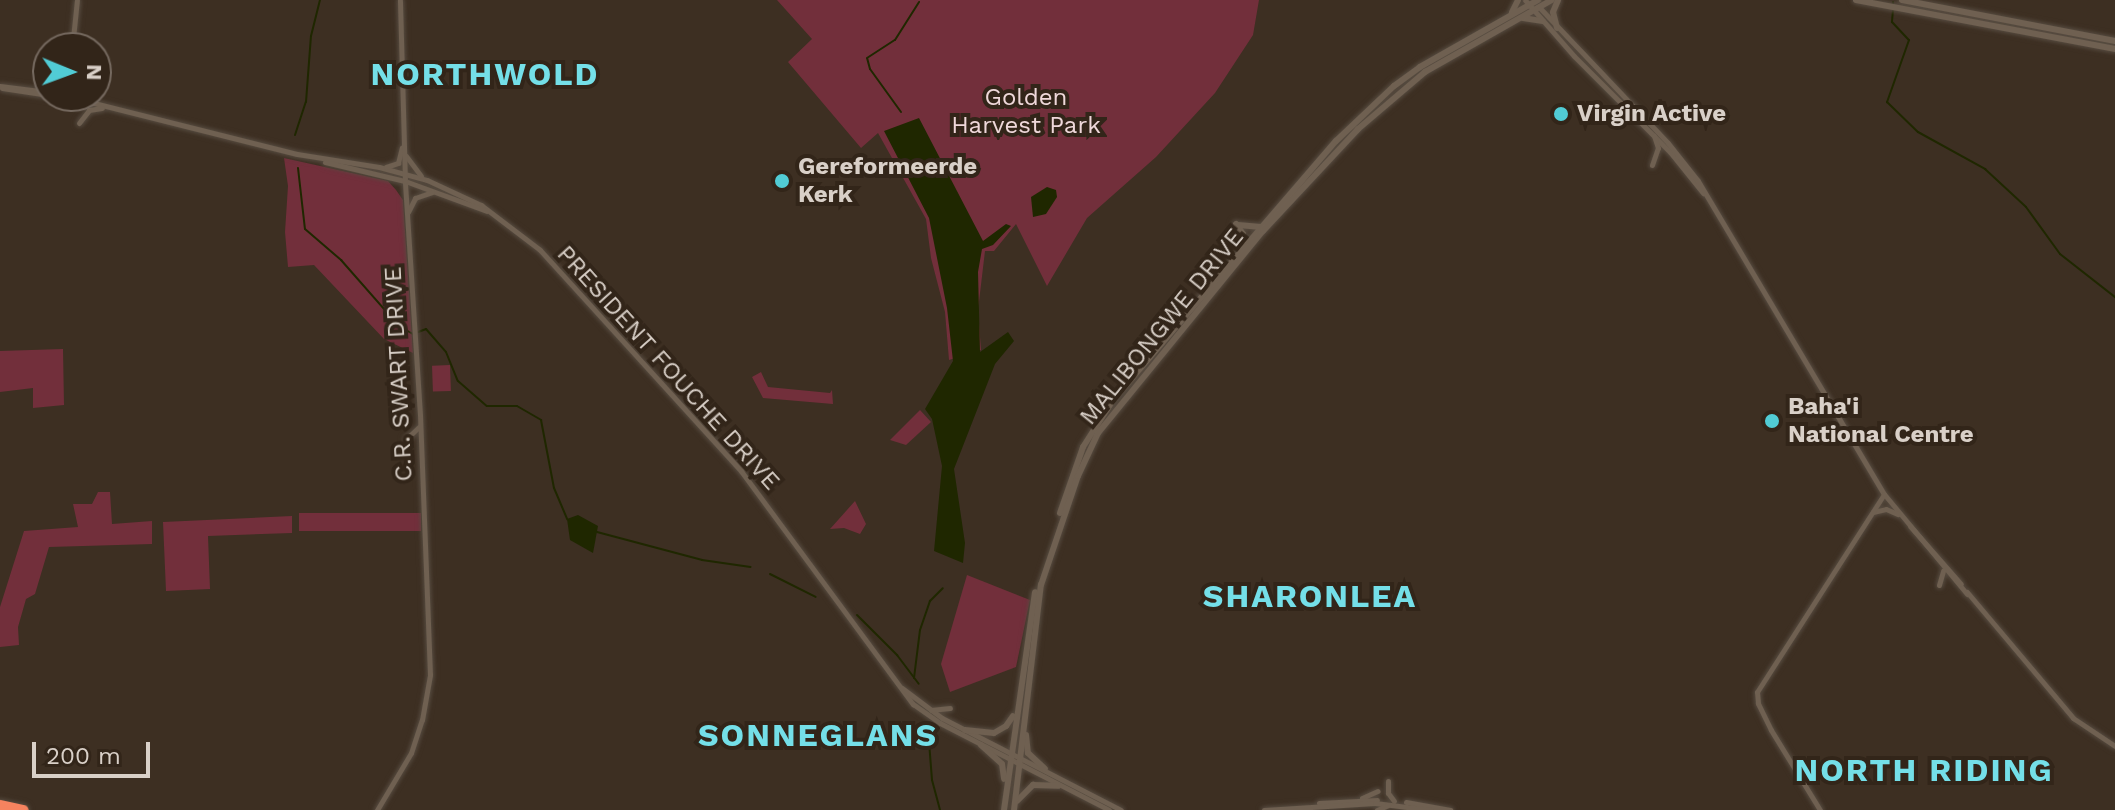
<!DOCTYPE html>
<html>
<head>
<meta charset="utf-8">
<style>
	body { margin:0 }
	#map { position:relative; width:2115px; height:810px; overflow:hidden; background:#3d2f22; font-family:"Work Sans",sans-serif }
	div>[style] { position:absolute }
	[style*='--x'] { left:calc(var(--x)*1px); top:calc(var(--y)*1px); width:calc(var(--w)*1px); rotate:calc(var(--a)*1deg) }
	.green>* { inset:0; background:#722f3b; transform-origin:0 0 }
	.water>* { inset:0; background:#1f2700 }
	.stream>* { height:2px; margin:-1px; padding:0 1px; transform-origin:1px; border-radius:1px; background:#1f2700 }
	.roads { filter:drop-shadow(0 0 2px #564b40) drop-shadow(0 0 2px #564b40) }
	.tertiary>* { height:5px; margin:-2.5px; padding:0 2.5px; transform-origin:2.5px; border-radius:2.5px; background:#6f6051 }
	.secondary>* { height:6px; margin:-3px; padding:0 3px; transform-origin:3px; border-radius:3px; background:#6f6051 }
	.motorway>* { height:10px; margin:-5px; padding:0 5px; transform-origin:5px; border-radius:5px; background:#f6835f }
	.dots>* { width:22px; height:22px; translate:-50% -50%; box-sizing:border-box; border:4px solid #322519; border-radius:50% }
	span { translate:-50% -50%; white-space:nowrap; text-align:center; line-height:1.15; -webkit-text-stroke:8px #322519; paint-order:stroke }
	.park-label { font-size:24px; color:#efd8da }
	.poi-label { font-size:24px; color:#d9d0c8; font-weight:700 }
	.left { translate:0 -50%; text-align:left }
	.street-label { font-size:24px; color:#d9d0c8 }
	.district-label { font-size:32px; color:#74dfe8; font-weight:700; letter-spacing:2px }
	.north { position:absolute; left:32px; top:32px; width:80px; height:80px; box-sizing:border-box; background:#322519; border:2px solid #75695f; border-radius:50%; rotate:91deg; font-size:22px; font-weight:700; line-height:32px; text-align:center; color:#d9d0c8 }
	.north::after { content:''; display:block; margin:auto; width:28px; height:36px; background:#51ccd5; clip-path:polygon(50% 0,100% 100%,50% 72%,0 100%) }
	.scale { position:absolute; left:32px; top:742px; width:118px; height:36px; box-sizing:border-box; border:4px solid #d9d0c8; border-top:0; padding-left:10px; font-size:24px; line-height:28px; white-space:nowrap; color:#d9d0c8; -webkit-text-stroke:6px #322519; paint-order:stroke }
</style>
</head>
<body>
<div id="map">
	<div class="green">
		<div style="clip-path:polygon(777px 0,1259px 0,1253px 35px,1215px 93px,1156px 157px,1087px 218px,1047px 286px,1016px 224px,994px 251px,985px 251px,978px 310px,981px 350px,949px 360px,945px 312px,931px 258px,926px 219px,878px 133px,861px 148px,788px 62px,812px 39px)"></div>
		<div style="clip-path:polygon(284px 158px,388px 181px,396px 190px,403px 200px,413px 353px,384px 339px,314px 265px,288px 267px,285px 232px,288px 186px)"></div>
		<div style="clip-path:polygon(63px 349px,64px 405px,33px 408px,33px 388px,0 392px,0 351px)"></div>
		<div style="left:450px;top:365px;width:26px;height:18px;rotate:88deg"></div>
		<div style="clip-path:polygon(761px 372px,768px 387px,830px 393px,832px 390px,833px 404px,763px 398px,752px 377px)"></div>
		<div style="clip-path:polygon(920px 410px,931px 422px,906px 445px,890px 440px)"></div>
		<div style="clip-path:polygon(98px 492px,110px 492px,112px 524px,152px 521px,152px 544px,49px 547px,35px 594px,26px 599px,18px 627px,19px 645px,0 647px,0 607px,24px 531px,78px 527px,73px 504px,92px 504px)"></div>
		<div style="clip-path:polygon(855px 501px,866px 524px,860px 534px,844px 528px,830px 529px)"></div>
		<div style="left:421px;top:513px;width:18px;height:122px;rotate:90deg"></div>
		<div style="clip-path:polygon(292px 516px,292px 533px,208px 536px,210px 589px,166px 591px,163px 522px)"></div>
		<div style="clip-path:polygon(967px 575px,1030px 600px,1016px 667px,950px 692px,941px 664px)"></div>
	</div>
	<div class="water">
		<div style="clip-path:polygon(919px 118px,983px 241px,1006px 224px,1011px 226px,993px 245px,982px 249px,978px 272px,980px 352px,1008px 332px,1014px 341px,995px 364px,954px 469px,965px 543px,963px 563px,934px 551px,942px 466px,932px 419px,925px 409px,953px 361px,947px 308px,929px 218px,884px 131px)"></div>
		<div style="clip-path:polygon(1047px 187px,1056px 190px,1057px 197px,1046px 214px,1033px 217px,1031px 197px)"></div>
		<div style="clip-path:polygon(578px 515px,598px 526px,593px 553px,570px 540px,567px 519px)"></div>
	</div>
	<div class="stream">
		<div style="--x:1893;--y:3;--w:1;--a:-90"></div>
		<div style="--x:1893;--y:10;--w:12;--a:95"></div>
		<div style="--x:1892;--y:22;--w:25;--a:47"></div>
		<div style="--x:1909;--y:40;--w:66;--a:109.5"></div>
		<div style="--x:1887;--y:102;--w:43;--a:44.1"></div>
		<div style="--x:1918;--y:132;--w:77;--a:28.9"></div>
		<div style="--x:1985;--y:169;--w:56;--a:42.8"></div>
		<div style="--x:2026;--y:207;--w:58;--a:54.1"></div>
		<div style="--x:2060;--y:254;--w:70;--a:38"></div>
		<div style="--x:901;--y:112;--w:53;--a:-125.8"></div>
		<div style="--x:870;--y:69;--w:11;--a:-105"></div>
		<div style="--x:867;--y:58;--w:33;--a:-33"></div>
		<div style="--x:895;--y:40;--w:45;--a:-57.7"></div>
		<div style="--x:295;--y:135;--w:35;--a:-72"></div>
		<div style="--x:306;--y:102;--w:66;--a:-85.7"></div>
		<div style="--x:311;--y:36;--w:37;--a:-76"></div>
		<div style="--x:298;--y:168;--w:61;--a:83.5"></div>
		<div style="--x:305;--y:229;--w:48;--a:40.7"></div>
		<div style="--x:341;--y:260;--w:88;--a:48.7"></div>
		<div style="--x:399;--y:326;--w:16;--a:30"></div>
		<div style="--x:413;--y:334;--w:14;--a:-21"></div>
		<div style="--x:426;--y:329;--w:30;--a:49"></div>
		<div style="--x:446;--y:352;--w:31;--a:68"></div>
		<div style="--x:458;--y:381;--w:38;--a:41"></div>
		<div style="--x:487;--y:406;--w:30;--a:0"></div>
		<div style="--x:517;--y:406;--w:28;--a:30"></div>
		<div style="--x:541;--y:420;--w:69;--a:79.2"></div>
		<div style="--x:554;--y:488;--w:34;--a:67"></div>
		<div style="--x:597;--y:532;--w:109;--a:14.9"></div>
		<div style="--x:702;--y:560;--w:49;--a:8.1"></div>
		<div style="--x:770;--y:574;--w:51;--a:26.6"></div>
		<div style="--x:857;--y:615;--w:57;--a:45"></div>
		<div style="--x:897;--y:655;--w:36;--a:53"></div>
		<div style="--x:914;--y:678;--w:48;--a:-82.9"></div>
		<div style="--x:920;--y:630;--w:31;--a:-71"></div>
		<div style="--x:930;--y:601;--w:18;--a:-45"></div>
		<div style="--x:928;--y:729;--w:51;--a:85.5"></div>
		<div style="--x:932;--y:780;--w:31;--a:75"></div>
	</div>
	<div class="roads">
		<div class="tertiary">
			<div style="--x:1525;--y:0;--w:74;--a:48.8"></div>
			<div style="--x:1574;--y:56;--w:136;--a:45"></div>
			<div style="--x:1670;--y:152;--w:53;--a:51.2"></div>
			<div style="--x:1539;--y:7;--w:187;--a:46.5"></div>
			<div style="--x:1668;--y:143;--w:48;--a:51.7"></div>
			<div style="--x:1698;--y:181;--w:364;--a:59.3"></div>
			<div style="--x:1884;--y:494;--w:130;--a:50.3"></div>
			<div style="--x:72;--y:48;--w:48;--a:-84.1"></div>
			<div style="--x:0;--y:86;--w:48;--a:7.1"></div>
			<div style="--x:2;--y:88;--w:47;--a:8.7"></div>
			<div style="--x:51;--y:96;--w:19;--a:12"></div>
			<div style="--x:66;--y:96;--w:238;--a:14.1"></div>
			<div style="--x:297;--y:154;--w:83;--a:9"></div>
			<div style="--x:379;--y:167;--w:50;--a:15.2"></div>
			<div style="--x:427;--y:180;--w:60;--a:24.8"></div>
			<div style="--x:481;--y:205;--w:74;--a:37.3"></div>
			<div style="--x:540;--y:250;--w:299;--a:47.7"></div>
			<div style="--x:741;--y:471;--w:290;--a:53.6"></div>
			<div style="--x:913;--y:704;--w:33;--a:35"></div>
			<div style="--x:940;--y:723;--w:190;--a:27.2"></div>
			<div style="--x:79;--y:123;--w:16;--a:-52"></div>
			<div style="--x:89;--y:110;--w:13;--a:-9"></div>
			<div style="--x:406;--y:156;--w:25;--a:53"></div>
			<div style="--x:325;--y:162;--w:82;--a:13.4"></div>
			<div style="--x:405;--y:181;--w:87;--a:20.1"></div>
			<div style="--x:1652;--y:165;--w:18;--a:-71"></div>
			<div style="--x:1658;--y:148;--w:13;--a:-108"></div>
			<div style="--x:386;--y:167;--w:13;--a:-18"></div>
			<div style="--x:398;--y:163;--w:16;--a:-76"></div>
			<div style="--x:408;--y:212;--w:16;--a:-63"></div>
			<div style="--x:415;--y:198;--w:18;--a:-19"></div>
			<div style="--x:406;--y:439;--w:18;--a:-43"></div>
			<div style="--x:1873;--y:512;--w:13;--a:-13"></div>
			<div style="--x:1886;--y:509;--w:13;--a:23"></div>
			<div style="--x:1910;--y:526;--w:77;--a:48.7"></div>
			<div style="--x:1939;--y:585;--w:15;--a:-74"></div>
			<div style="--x:1967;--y:592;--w:165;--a:49.9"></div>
			<div style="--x:2073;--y:718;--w:50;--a:33.7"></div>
			<div style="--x:902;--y:688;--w:50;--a:36.9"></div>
			<div style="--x:942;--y:718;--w:201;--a:27.2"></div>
			<div style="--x:931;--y:710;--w:19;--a:-6"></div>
			<div style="--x:1388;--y:781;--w:12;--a:90"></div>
			<div style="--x:1388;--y:793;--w:10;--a:53"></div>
			<div style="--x:1362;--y:798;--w:17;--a:-24"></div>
			<div style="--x:1406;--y:802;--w:45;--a:10.3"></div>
			<div style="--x:1319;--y:803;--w:58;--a:-3"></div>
			<div style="--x:377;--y:810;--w:66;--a:-59.2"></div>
			<div style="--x:411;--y:753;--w:35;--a:-72"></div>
			<div style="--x:422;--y:720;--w:46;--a:-79.9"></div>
			<div style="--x:430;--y:675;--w:260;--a:-92.2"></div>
			<div style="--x:420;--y:415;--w:234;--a:-93.7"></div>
			<div style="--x:405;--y:181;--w:181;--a:-91.6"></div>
			<div style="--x:1264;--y:810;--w:111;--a:-3.6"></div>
			<div style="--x:1375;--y:803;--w:56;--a:7.1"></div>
			<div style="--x:1377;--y:810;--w:12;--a:-24"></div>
			<div style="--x:1820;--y:810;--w:94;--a:-121.5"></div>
			<div style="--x:1771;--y:730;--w:30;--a:-116"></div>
			<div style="--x:1758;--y:703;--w:11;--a:-95"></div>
			<div style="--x:1757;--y:692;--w:235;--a:-57.3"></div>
		</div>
		<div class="secondary">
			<div style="--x:1856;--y:0;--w:264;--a:10.7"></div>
			<div style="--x:1902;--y:0;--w:217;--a:10.9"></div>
			<div style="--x:1512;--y:12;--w:13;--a:-63"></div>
			<div style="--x:1523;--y:18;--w:20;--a:9"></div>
			<div style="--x:1557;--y:28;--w:16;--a:-104"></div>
			<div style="--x:1553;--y:12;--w:13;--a:-67"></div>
			<div style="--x:1236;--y:224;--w:12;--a:55"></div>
			<div style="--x:1243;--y:234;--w:14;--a:94"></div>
			<div style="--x:1238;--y:225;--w:23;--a:5"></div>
			<div style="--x:1060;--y:513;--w:70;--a:-70.8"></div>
			<div style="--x:1083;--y:447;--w:56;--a:-57.4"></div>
			<div style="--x:1113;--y:400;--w:342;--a:-49.3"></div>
			<div style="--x:1336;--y:141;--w:80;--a:-43.5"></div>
			<div style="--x:1394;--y:86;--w:32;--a:-36"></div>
			<div style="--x:1420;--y:67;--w:136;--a:-29.6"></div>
			<div style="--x:965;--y:730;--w:29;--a:6"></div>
			<div style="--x:994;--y:733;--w:14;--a:-30"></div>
			<div style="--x:1006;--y:726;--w:12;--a:-55"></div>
			<div style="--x:1026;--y:735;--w:18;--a:84"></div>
			<div style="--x:1028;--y:753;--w:23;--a:43"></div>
			<div style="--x:981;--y:745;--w:28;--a:42"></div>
			<div style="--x:1002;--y:764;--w:15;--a:82"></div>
			<div style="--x:1017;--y:801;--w:23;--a:-45"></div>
			<div style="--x:1033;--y:785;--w:25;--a:2"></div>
			<div style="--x:1004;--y:810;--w:220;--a:-81.9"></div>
			<div style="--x:1014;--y:810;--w:227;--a:-83.2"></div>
			<div style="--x:1041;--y:585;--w:115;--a:-71.3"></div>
			<div style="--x:1078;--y:476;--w:47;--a:-65.1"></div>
			<div style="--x:1098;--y:433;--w:261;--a:-50.8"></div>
			<div style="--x:1263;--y:231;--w:139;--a:-47"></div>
			<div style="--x:1358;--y:129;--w:88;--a:-40.4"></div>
			<div style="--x:1425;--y:72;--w:146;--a:-29.6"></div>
		</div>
		<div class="motorway">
			<div style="--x:0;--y:805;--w:24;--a:12"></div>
		</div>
	</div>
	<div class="dots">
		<div style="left:1561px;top:114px;background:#51ccd5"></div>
		<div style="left:782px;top:181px;background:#51ccd5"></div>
		<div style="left:1772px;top:421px;background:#51ccd5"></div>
	</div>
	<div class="park-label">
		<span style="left:1026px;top:112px">Golden<br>Harvest Park</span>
	</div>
	<div class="poi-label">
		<span class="left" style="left:1577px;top:114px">Virgin Active</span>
		<span class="left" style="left:798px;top:181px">Gereformeerde<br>Kerk</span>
		<span class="left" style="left:1788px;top:421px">Baha'i<br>National Centre</span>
	</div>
	<div class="street-label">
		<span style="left:1162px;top:327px;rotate:-51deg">MALIBONGWE DRIVE</span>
		<span style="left:668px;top:368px;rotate:48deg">PRESIDENT FOUCHE DRIVE</span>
		<span style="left:399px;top:374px;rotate:-93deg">C.R. SWART DRIVE</span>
	</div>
	<div class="district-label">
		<span style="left:485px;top:74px">NORTHWOLD</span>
		<span style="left:1310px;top:596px">SHARONLEA</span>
		<span style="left:818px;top:735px">SONNEGLANS</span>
		<span style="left:1924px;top:770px">NORTH RIDING</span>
	</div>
	<div class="north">N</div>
	<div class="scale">200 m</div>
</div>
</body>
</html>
